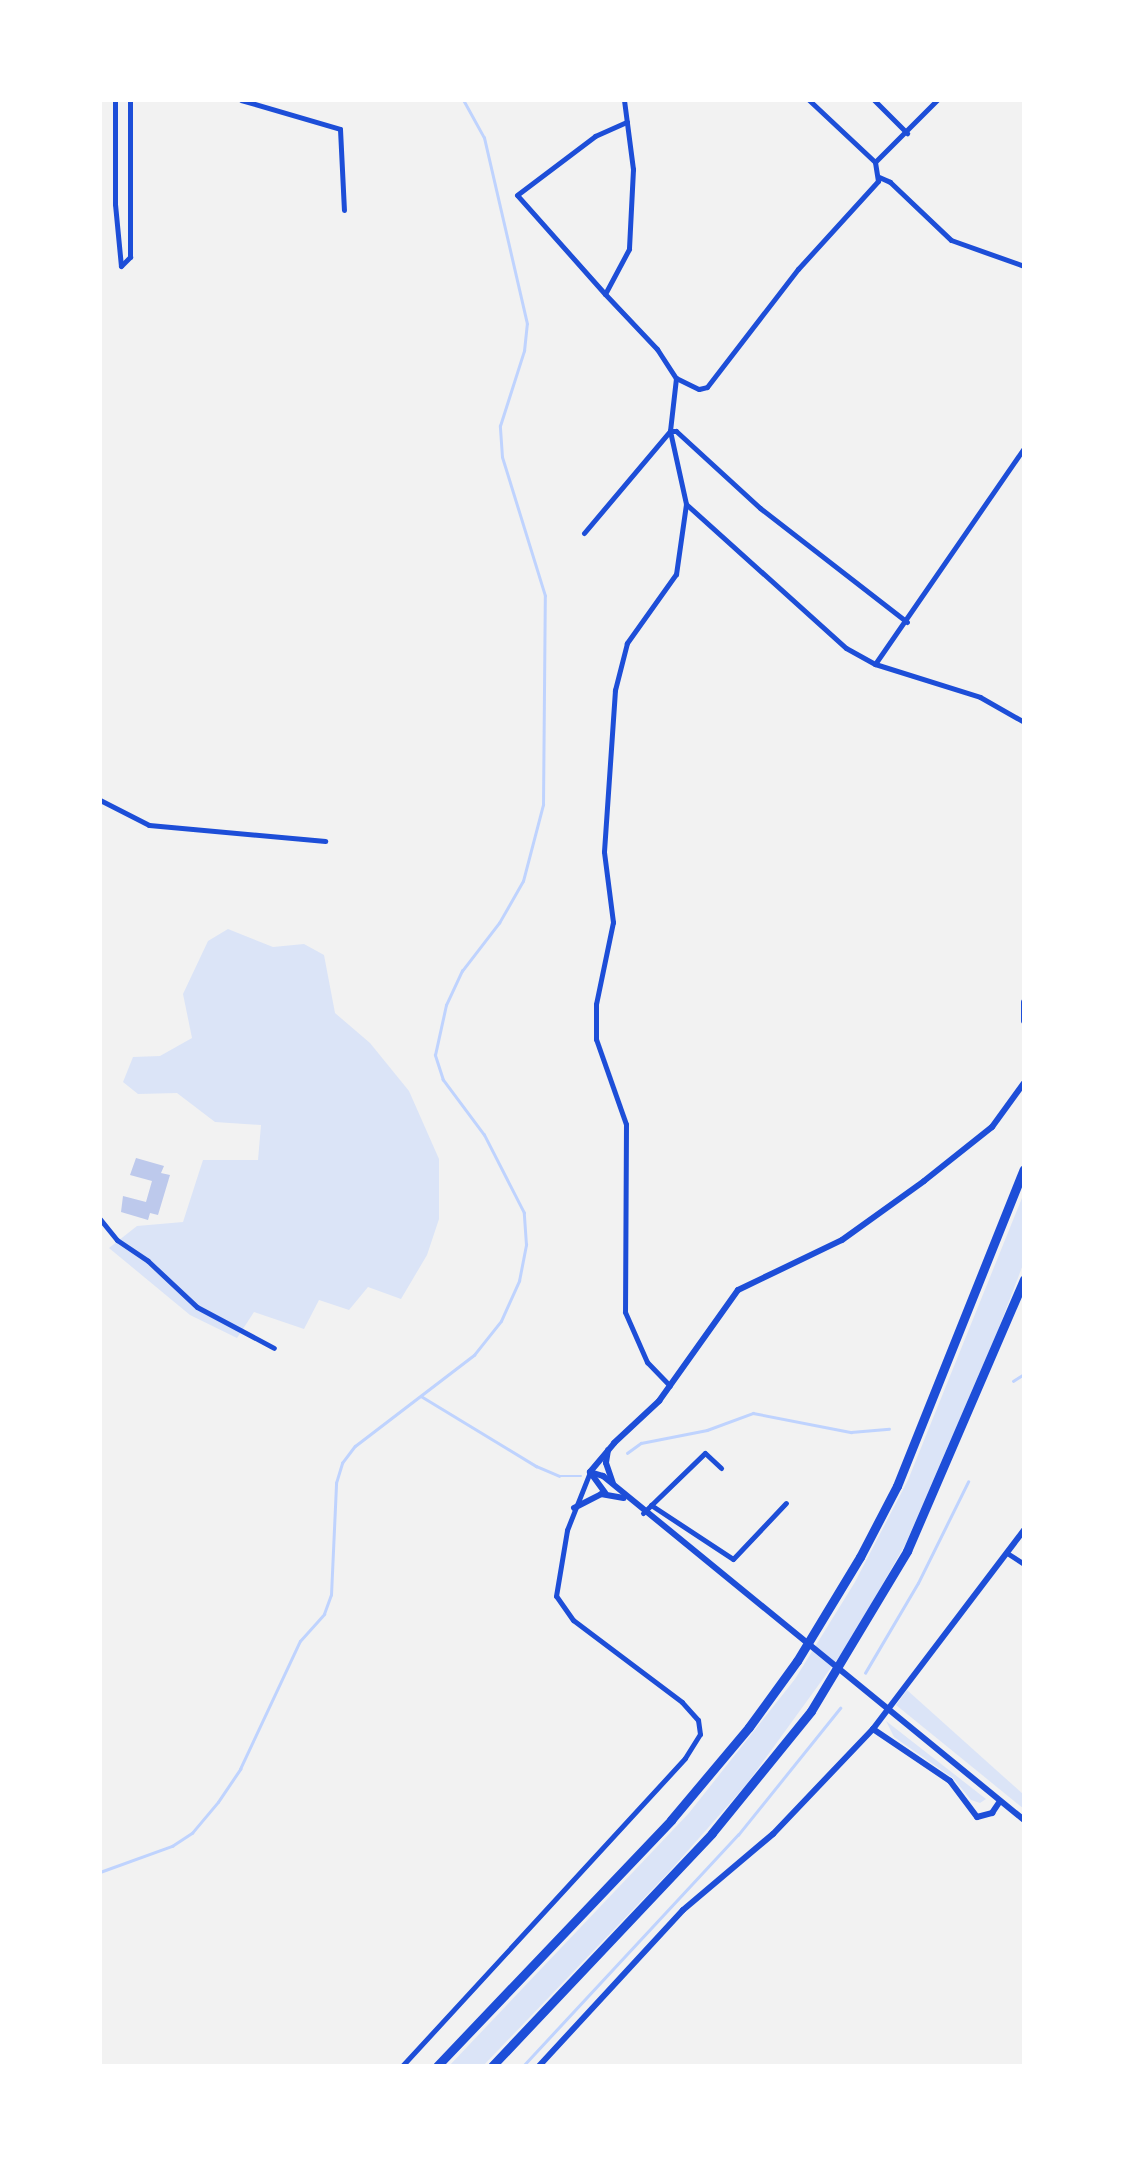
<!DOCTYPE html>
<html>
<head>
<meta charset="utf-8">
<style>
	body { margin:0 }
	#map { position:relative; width:1124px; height:2166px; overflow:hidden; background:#f2f2f2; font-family:"PT Sans",sans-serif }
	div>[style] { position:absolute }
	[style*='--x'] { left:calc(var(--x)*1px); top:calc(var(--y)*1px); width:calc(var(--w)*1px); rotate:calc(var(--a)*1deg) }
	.green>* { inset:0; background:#dbe4f7 }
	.stream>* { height:2.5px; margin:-1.25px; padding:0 1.25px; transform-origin:1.25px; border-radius:1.25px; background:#bfd3fe }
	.building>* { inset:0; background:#bdc9ec }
	.minor>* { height:5px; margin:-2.5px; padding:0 2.5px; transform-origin:2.5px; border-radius:2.5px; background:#1d4ed8 }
	.tertiary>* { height:6px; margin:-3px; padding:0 3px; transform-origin:3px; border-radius:3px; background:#1d4ed8 }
	.motorway>* { height:9px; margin:-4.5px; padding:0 4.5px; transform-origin:4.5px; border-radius:4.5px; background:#1d4ed8 }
	span { translate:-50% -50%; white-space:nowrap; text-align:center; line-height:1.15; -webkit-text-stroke:5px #fff; paint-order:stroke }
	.frame { position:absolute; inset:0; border:102px solid #fff; pointer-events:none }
</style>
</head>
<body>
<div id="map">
	<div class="green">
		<div style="clip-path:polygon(228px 929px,273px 947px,304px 944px,324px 955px,335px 1013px,370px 1043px,409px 1091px,439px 1159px,439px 1219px,427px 1255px,401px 1299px,368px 1287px,349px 1310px,319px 1300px,304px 1329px,254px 1312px,237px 1338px,190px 1315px,109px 1248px,137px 1226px,183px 1222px,203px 1160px,258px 1160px,261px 1125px,215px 1122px,177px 1093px,138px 1094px,123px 1082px,133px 1057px,160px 1056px,192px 1038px,183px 994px,208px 941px)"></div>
		<div style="clip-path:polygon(1024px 1193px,1024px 1262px,998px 1330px,906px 1543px,849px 1643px,746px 1785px,669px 1872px,483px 2066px,449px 2066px,689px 1813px,795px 1679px,855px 1582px,908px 1480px)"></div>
		<div style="clip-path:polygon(907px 1690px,1024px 1795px,1024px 1809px,896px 1705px)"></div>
		<div style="clip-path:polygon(886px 1721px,986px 1799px,980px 1803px,971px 1800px,953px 1778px,894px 1737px)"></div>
	</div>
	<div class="stream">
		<div style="--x:1013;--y:1381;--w:13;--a:-32"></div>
		<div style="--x:421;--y:1396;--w:135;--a:31.3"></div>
		<div style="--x:536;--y:1466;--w:25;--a:23"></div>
		<div style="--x:559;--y:1476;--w:22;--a:0"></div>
		<div style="--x:627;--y:1453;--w:17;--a:-36"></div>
		<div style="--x:641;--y:1443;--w:67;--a:-11.1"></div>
		<div style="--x:707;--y:1430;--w:49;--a:-20.3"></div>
		<div style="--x:753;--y:1413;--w:100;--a:11"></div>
		<div style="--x:851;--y:1432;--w:38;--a:-5"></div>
		<div style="--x:865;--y:1673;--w:104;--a:-59.5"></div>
		<div style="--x:918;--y:1583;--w:113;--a:-63.7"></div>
		<div style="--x:100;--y:1872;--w:77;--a:-19.9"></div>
		<div style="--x:172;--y:1846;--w:24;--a:-33"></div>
		<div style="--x:192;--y:1833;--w:40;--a:-50"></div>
		<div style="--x:218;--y:1802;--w:40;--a:-56"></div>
		<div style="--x:240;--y:1769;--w:141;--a:-64.9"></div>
		<div style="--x:300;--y:1641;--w:36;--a:-48"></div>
		<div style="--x:324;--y:1614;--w:20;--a:-70"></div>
		<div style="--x:331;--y:1595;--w:112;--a:-87.4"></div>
		<div style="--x:336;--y:1483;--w:21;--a:-73"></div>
		<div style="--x:342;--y:1463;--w:21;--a:-53"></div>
		<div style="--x:355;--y:1446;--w:150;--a:-37.4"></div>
		<div style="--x:474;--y:1355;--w:43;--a:-51.5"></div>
		<div style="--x:501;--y:1321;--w:44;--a:-65.8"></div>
		<div style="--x:519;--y:1281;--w:37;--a:-79"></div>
		<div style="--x:526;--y:1245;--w:32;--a:-94"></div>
		<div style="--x:524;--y:1213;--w:88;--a:-117.1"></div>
		<div style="--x:484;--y:1135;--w:69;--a:-126.7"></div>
		<div style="--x:443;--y:1080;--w:26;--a:-108"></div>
		<div style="--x:435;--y:1055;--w:51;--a:-77.6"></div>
		<div style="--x:446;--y:1005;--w:38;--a:-65"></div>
		<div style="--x:462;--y:971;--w:61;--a:-52.4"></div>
		<div style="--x:499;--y:923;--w:48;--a:-60.3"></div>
		<div style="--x:523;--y:881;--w:79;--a:-75.3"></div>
		<div style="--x:543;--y:805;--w:209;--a:-89.5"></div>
		<div style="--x:545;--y:596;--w:145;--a:-107.2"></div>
		<div style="--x:502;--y:457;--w:31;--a:-94"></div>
		<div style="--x:500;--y:426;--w:79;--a:-72.3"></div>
		<div style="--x:524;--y:351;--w:27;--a:-84"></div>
		<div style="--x:527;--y:324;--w:191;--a:-103"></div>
		<div style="--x:484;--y:138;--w:43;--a:-118.9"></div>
		<div style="--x:523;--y:2066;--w:316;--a:-47.1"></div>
		<div style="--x:738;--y:1835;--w:163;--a:-51.2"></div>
	</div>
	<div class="building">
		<div style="clip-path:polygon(136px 1158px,164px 1166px,161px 1173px,170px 1175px,158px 1215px,150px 1213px,148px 1220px,121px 1212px,123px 1196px,146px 1202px,152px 1181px,130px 1175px)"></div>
	</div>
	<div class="minor">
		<div style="--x:115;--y:100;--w:104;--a:90"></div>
		<div style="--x:115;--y:204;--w:62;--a:84.5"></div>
		<div style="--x:121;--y:266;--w:13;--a:-45"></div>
		<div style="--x:130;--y:257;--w:157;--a:-90"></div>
		<div style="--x:241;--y:100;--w:103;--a:16.3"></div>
		<div style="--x:340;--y:129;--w:81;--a:87.2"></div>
		<div style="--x:624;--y:100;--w:70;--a:82.6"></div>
		<div style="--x:633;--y:169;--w:80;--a:92.9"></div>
		<div style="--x:629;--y:249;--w:51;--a:118.1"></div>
		<div style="--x:605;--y:294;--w:76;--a:46.6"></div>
		<div style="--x:657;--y:349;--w:35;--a:57"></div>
		<div style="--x:676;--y:378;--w:53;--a:96.5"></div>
		<div style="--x:670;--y:431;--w:75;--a:77.6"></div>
		<div style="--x:686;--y:504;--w:71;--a:98.1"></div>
		<div style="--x:676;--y:574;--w:85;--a:125.4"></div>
		<div style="--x:627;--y:643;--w:49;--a:104.3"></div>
		<div style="--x:615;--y:690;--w:162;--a:93.9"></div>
		<div style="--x:604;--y:852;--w:71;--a:82.7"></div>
		<div style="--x:613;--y:922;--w:84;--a:101.7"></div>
		<div style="--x:596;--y:1004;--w:35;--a:90"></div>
		<div style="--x:596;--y:1039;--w:90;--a:70.6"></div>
		<div style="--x:626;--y:1124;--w:188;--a:90.3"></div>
		<div style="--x:625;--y:1312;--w:55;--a:66.3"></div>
		<div style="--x:647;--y:1362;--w:33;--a:46"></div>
		<div style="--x:874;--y:100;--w:47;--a:45"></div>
		<div style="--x:875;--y:162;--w:88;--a:-45"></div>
		<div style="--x:879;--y:177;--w:12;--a:24"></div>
		<div style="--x:890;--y:182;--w:84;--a:43.6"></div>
		<div style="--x:951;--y:240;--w:77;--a:19.6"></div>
		<div style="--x:605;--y:294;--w:132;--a:-131.6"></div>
		<div style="--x:517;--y:195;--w:98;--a:-37.1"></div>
		<div style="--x:595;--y:136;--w:35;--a:-24"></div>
		<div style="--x:676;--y:378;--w:25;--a:26"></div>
		<div style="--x:699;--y:389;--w:8;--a:-14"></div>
		<div style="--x:707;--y:387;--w:149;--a:-52.4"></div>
		<div style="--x:798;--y:269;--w:119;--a:-47.7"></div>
		<div style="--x:878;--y:181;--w:19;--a:-99"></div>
		<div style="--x:875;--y:162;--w:91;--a:-136.8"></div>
		<div style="--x:686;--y:504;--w:215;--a:42"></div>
		<div style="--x:846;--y:648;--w:33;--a:29"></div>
		<div style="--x:875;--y:664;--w:110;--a:17.4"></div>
		<div style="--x:980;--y:697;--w:51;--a:29.6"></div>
		<div style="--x:584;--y:533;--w:133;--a:-49.9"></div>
		<div style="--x:670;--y:431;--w:6;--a:0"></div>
		<div style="--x:676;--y:431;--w:114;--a:42.5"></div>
		<div style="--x:760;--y:508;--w:186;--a:37.8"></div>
		<div style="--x:875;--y:664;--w:262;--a:-55.4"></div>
		<div style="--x:100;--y:800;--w:55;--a:27"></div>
		<div style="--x:149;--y:825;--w:177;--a:5.2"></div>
		<div style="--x:100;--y:1219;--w:27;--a:51"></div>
		<div style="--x:117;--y:1240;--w:37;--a:34"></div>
		<div style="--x:148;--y:1261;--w:67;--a:43.2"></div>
		<div style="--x:197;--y:1307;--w:87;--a:28"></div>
		<div style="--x:651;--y:1505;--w:98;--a:33.4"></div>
		<div style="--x:733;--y:1559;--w:77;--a:-46.6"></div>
		<div style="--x:643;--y:1513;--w:86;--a:-44.1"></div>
		<div style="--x:705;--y:1453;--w:22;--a:43"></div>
		<div style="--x:1007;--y:1553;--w:20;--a:33"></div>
		<div style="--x:402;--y:2066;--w:418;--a:-47.4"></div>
		<div style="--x:685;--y:1758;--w:28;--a:-58"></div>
		<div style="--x:700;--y:1734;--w:14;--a:-98"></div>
		<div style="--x:698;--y:1720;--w:24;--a:-132"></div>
		<div style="--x:682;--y:1702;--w:136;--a:-143"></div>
		<div style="--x:573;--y:1620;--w:29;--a:-125"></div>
		<div style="--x:556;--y:1596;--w:67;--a:-80.5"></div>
		<div style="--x:567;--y:1530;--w:62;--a:-68.4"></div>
	</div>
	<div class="tertiary">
		<div style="--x:1024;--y:1002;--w:19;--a:90"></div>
		<div style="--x:608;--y:1450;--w:13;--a:99"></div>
		<div style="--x:606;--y:1463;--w:21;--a:71"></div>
		<div style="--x:590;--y:1472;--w:38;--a:-50"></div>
		<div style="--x:614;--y:1443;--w:62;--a:-43"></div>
		<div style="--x:659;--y:1401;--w:136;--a:-54.6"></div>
		<div style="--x:738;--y:1290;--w:115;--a:-25.7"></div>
		<div style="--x:842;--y:1240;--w:101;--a:-35.7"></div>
		<div style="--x:924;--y:1181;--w:87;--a:-38.5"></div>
		<div style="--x:992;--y:1127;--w:54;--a:-54"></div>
		<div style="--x:590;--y:1472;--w:14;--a:17"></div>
		<div style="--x:603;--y:1476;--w:544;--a:39.25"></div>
		<div style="--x:590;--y:1472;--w:26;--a:54"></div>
		<div style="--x:574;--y:1508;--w:30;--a:-27"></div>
		<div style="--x:601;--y:1494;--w:23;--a:10"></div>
		<div style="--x:873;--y:1729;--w:93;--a:34"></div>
		<div style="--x:950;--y:1781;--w:45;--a:53.1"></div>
		<div style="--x:977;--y:1817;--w:16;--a:-15"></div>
		<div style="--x:992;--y:1813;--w:14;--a:-56"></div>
		<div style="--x:539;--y:2066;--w:212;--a:-47.3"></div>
		<div style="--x:683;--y:1910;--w:118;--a:-40.2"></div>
		<div style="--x:773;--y:1834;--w:145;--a:-46.4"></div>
		<div style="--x:873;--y:1729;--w:250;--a:-52.8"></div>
	</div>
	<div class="motorway">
		<div style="--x:437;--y:2066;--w:340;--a:-46.4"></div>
		<div style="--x:671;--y:1820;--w:121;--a:-50"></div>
		<div style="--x:749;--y:1727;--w:82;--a:-54"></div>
		<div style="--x:797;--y:1661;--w:122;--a:-58.8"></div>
		<div style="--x:860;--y:1557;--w:80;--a:-62.5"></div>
		<div style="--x:897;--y:1486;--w:341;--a:-68.2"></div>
		<div style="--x:492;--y:2066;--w:320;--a:-46.6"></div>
		<div style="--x:712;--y:1833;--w:157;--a:-50.9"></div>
		<div style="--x:811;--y:1711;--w:187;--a:-59"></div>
		<div style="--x:907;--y:1551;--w:296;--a:-66.7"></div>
	</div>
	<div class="frame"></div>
</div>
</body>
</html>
